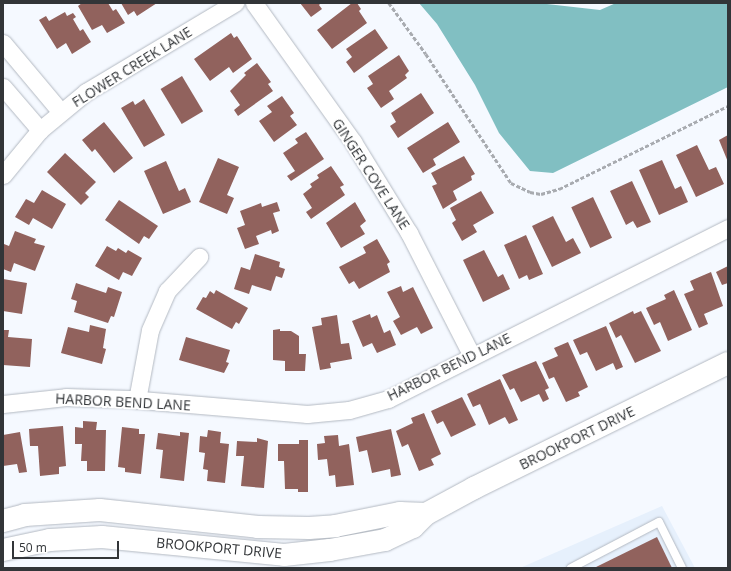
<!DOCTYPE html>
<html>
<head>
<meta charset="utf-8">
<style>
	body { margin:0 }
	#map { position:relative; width:731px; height:571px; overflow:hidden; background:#f5f9ff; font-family:"Open Sans",sans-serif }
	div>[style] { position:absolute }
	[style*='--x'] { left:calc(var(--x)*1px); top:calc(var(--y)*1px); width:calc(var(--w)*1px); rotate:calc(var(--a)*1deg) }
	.built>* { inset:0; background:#e6f0fc }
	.water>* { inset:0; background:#81bfc2 }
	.building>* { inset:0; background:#91625d; transform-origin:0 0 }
	.path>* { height:2.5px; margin-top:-1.25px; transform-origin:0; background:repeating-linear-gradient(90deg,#a8abb0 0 4px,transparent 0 6px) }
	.roads { filter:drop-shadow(0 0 1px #b3b9c2) drop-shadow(0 0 1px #b3b9c2) }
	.lane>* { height:8px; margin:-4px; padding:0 4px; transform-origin:4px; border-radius:4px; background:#fff }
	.street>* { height:17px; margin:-8.5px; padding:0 8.5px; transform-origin:8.5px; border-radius:8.5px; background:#fff }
	.secondary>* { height:22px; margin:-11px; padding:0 11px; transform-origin:11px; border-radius:11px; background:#fff }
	span { translate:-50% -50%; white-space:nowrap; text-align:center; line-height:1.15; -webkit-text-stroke:4px #fff; paint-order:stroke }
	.street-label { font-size:14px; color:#323538 }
	.frame { position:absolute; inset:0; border:4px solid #323538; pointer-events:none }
	.scale { position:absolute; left:12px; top:541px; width:107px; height:18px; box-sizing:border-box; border:2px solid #323538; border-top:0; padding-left:5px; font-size:12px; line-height:14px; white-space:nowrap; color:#323538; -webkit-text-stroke:3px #fff; paint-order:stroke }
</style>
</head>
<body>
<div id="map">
	<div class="built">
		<div style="clip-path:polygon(662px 506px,695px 568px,520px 568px)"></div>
	</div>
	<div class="water">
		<div style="clip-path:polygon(419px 3px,538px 3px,600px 10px,616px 3px,728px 3px,728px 87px,553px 173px,530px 171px,499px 133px,475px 85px,437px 24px)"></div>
	</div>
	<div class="building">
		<div style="clip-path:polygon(82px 3px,108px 3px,113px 11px,116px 9px,125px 23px,107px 33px,102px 25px,92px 30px,78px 6px)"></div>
		<div style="clip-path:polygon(121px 3px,157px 3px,137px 16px,134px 11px,128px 15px)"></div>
		<div style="clip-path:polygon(300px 3px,321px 3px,319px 5px,322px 9px,311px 17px)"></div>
		<div style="clip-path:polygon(352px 3px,357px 3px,361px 9px,359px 11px,367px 23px,332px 49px,317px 30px)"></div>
		<div style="clip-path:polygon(65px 12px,67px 16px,73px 13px,76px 17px,73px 19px,80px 31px,83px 29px,91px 42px,72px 54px,66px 43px,57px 49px,39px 20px,46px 16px,49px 21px)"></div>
		<div style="clip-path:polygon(375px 29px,388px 48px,354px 73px,346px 62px,352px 57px,346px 49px)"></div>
		<div style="clip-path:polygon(231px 33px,234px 38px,237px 36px,252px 59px,233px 73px,229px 67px,210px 81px,194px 59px)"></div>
		<div style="clip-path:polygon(399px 55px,409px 71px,405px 75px,407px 78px,389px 91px,394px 99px,381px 108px,367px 88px,373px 84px,368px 76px)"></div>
		<div style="clip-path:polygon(257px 63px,271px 82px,268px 84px,273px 91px,238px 116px,234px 110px,240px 105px,230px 91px,246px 75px,244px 73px)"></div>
		<div style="left:182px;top:76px;width:41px;height:25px;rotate:59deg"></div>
		<div style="clip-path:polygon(421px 93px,434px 113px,398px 138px,390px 126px,396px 122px,391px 113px)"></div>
		<div style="clip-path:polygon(282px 96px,294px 113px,290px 116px,297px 125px,274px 142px,259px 121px,272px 112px,267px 106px)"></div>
		<div style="clip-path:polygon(144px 99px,165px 135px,144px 147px,121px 108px,133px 101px,135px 105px)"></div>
		<div style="clip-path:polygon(104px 122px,133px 158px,114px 173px,95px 149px,92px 152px,82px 140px)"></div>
		<div style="clip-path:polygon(448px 122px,460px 142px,433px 159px,436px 165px,423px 173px,407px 148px)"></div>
		<div style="clip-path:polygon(306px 132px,324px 159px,291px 181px,287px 176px,295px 171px,283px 153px,298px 143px,295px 139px)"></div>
		<div style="clip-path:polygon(728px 135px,728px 162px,719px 140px)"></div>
		<div style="clip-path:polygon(697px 145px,709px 170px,716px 167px,724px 184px,696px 197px,676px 155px)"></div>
		<div style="clip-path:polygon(65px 153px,96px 182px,85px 193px,89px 197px,81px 205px,47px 172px)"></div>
		<div style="clip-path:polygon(464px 156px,475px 174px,471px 176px,472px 180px,453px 191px,457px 200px,443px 209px,432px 186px,437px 184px,431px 173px)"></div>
		<div style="clip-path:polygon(218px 158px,239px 167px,227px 195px,234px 198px,227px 214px,199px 202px)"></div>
		<div style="clip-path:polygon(662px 160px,675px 189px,681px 186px,688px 202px,659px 215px,639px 170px)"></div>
		<div style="clip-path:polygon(166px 161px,179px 191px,185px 188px,191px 202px,163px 214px,144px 171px)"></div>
		<div style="clip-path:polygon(331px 166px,344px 185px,340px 187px,345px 195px,311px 219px,306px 212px,312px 208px,303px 194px,312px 187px,310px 184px,319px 178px,317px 175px)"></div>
		<div style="clip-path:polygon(632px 181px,651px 222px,637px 228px,633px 221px,626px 225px,610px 191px)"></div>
		<div style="clip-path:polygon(42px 190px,66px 204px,52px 229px,33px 218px,29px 225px,15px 217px,26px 199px,34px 203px)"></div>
		<div style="clip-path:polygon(481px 191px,494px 213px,473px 225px,477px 232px,462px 241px,452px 223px,456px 220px,450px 208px)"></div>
		<div style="left:593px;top:197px;width:45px;height:24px;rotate:65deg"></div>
		<div style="clip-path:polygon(119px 200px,158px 226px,149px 239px,144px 236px,139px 244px,105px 220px)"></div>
		<div style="clip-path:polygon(277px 202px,280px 211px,273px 213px,279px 231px,272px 234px,271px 230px,256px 236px,259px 244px,245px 249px,237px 228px,245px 225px,240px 211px,261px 203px,262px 207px)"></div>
		<div style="clip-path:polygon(355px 202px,366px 221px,360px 226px,365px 234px,341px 248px,326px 223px)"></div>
		<div style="clip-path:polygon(553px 216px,566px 242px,573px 238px,581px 253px,552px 267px,532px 226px)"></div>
		<div style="clip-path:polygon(15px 231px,36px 239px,34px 243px,45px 246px,35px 271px,14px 263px,11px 272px,3px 269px,3px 247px,4px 244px,9px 246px)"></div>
		<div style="clip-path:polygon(526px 235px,543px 274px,529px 280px,527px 275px,519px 279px,504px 245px)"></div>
		<div style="clip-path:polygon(377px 239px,390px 262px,387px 264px,390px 272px,359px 289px,354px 281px,349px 284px,339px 267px,366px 253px,363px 247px)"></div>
		<div style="clip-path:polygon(107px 246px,116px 251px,118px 248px,126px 253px,128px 250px,142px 258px,132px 276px,123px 272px,119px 280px,95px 266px)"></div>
		<div style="clip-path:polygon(484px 250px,498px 277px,503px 274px,510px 289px,483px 302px,463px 260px)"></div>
		<div style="clip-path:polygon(255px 254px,280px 262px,279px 267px,285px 269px,282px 278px,276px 276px,271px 291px,252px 285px,249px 294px,234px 289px,241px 267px,250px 270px)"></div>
		<div style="clip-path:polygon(728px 266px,728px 283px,722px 285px,716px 272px)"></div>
		<div style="clip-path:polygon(711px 272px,723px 306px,704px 314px,708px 324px,699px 328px,684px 294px,694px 290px,690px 281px)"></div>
		<div style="clip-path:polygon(3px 279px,27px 283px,22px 314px,3px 311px)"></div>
		<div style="clip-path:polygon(76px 283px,106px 293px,108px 287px,122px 292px,114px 317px,111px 316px,108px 323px,74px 312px,77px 301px,71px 299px)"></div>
		<div style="clip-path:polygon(401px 286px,403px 292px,413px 287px,433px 328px,421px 334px,417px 327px,401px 335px,393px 321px,400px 317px,387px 292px)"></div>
		<div style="clip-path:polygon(216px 290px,248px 308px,239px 324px,236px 322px,232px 329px,196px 309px,203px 297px,206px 298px,210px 291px,214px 294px)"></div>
		<div style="clip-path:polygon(674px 290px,692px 330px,668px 341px,660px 322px,654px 325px,646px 308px,666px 299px,664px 295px)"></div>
		<div style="clip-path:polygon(633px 311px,634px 314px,641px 311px,661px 351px,635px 363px,621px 335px,616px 338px,609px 323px)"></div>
		<div style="clip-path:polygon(370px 314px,371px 318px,377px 315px,384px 333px,390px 330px,396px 345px,377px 353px,372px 343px,363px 347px,352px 321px)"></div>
		<div style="clip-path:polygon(337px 315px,341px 344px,349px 343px,352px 359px,330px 363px,331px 368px,320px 370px,312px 327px,322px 325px,321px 318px)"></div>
		<div style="clip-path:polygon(90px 325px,106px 329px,103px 348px,106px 349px,102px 364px,61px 353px,68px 327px,89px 332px)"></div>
		<div style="clip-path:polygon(606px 326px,623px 367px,616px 370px,613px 363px,596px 371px,587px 352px,580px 355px,573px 340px)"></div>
		<div style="clip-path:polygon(280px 329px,280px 331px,291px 331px,299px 336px,299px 354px,306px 354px,305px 371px,285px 371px,285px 361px,273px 360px,273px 330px)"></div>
		<div style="clip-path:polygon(3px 330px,9px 330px,8px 337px,32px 339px,30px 367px,3px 365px)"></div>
		<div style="clip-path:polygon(186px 337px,230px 350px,226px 362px,229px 363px,224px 373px,179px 360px)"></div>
		<div style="clip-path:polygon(568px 342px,588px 387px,578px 392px,580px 396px,566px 402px,554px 377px,549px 379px,542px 363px,558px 356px,554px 348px)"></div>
		<div style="clip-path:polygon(536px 361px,549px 388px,545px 390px,549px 399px,543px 402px,539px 394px,521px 402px,514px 388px,510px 390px,502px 375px)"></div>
		<div style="clip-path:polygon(500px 379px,518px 420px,509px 424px,505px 417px,489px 425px,480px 404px,473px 407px,467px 394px)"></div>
		<div style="clip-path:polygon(462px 397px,476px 425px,451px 437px,443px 421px,437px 424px,431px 411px)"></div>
		<div style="clip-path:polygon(424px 413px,441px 454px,431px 459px,434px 465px,419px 471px,408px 444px,402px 447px,396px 431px,413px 423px,411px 418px)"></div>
		<div style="clip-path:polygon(83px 421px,97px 422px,96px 430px,106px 430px,105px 471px,87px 471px,87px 461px,81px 461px,82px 444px,75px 444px,75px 427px,83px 428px)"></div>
		<div style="clip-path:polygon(63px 426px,66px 466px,59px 467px,59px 474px,40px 476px,38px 446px,30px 446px,29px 429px)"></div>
		<div style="clip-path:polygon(122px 427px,139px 429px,139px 434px,145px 434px,141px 474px,125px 472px,125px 468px,118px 467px)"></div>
		<div style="clip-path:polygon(391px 429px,401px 475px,391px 477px,390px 469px,372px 473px,367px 450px,359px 452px,356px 437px)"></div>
		<div style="clip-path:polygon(208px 430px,221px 432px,220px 443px,229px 444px,225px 483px,207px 481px,208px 470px,203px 469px,205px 453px,199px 452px,200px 436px,207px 437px)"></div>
		<div style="clip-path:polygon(20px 432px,27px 472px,19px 473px,17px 464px,3px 466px,3px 435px)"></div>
		<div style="clip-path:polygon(180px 432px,189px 433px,184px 481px,160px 478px,163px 450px,156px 449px,158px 433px,180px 436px)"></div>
		<div style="clip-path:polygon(338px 435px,339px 446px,349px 444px,354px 485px,336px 487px,335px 475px,329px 476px,327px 459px,318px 460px,317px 444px,325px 443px,324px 436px)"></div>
		<div style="clip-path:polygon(257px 438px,268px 441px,264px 488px,241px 486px,244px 456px,236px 456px,237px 441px,257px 442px)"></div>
		<div style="clip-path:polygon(299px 440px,308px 440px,308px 492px,298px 492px,298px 489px,285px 489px,284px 461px,278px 461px,278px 444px,299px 444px)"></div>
		<div style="clip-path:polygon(657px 537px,672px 568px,594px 568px)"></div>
	</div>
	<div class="path">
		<div style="--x:389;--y:3;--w:63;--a:54"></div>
		<div style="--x:426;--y:54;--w:154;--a:56.6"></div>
		<div style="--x:511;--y:183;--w:21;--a:25"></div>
		<div style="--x:530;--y:192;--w:11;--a:10"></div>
		<div style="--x:541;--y:194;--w:19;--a:-16"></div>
		<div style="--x:559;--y:189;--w:188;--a:-26.2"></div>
	</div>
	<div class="roads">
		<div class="lane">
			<div style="--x:571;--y:568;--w:99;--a:-27.6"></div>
			<div style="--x:659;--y:522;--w:51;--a:63.4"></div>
		</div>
		<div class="street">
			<div style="--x:254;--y:3;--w:171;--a:54.5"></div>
			<div style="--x:353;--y:142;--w:107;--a:58.4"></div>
			<div style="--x:409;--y:233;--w:138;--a:62.9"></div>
			<div style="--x:3;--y:43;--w:89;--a:50"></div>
			<div style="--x:3;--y:87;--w:57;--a:49.3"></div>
			<div style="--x:3;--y:175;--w:58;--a:-50.6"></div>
			<div style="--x:40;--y:130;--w:60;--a:-39.6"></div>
			<div style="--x:86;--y:92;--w:174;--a:-30.9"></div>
			<div style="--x:137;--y:400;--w:71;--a:-79.5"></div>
			<div style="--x:150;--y:330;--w:43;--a:-66.4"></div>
			<div style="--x:167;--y:291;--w:47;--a:-46.7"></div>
			<div style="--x:3;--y:404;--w:63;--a:-6.3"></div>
			<div style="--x:66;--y:397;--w:63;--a:1.8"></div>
			<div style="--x:129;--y:399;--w:179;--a:4.8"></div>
			<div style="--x:307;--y:414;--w:42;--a:-5.4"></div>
			<div style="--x:349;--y:410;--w:41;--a:-15.8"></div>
			<div style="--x:388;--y:399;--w:381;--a:-26.7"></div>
		</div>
		<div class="secondary">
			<div style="--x:3;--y:521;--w:23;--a:-15"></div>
			<div style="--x:25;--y:515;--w:75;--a:-3.8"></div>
			<div style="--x:100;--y:510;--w:159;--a:6.1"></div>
			<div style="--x:258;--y:527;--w:51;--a:1.1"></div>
			<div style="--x:309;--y:528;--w:26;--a:-4"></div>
			<div style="--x:335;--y:526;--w:66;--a:-11.3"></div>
			<div style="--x:400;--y:513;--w:26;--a:2"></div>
			<div style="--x:3;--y:550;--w:48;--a:-12"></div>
			<div style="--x:50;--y:540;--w:52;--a:-3.3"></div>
			<div style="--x:102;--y:537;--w:183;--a:5.6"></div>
			<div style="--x:284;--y:555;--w:46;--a:-6.2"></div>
			<div style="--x:330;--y:550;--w:56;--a:-10.3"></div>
			<div style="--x:385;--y:540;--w:31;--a:-25"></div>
			<div style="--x:413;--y:527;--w:18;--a:-45"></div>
			<div style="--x:426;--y:514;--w:55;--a:-28.4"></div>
			<div style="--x:474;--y:488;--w:283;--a:-26.2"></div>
		</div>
	</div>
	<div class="street-label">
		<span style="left:132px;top:67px;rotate:-32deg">FLOWER CREEK LANE</span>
		<span style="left:371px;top:174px;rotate:57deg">GINGER COVE LANE</span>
		<span style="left:449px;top:367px;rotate:-26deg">HARBOR BEND LANE</span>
		<span style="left:123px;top:402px;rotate:3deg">HARBOR BEND LANE</span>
		<span style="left:577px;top:438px;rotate:-26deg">BROOKPORT DRIVE</span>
		<span style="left:219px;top:548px;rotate:5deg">BROOKPORT DRIVE</span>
	</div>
	<div class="frame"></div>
	<div class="scale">50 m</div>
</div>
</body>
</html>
